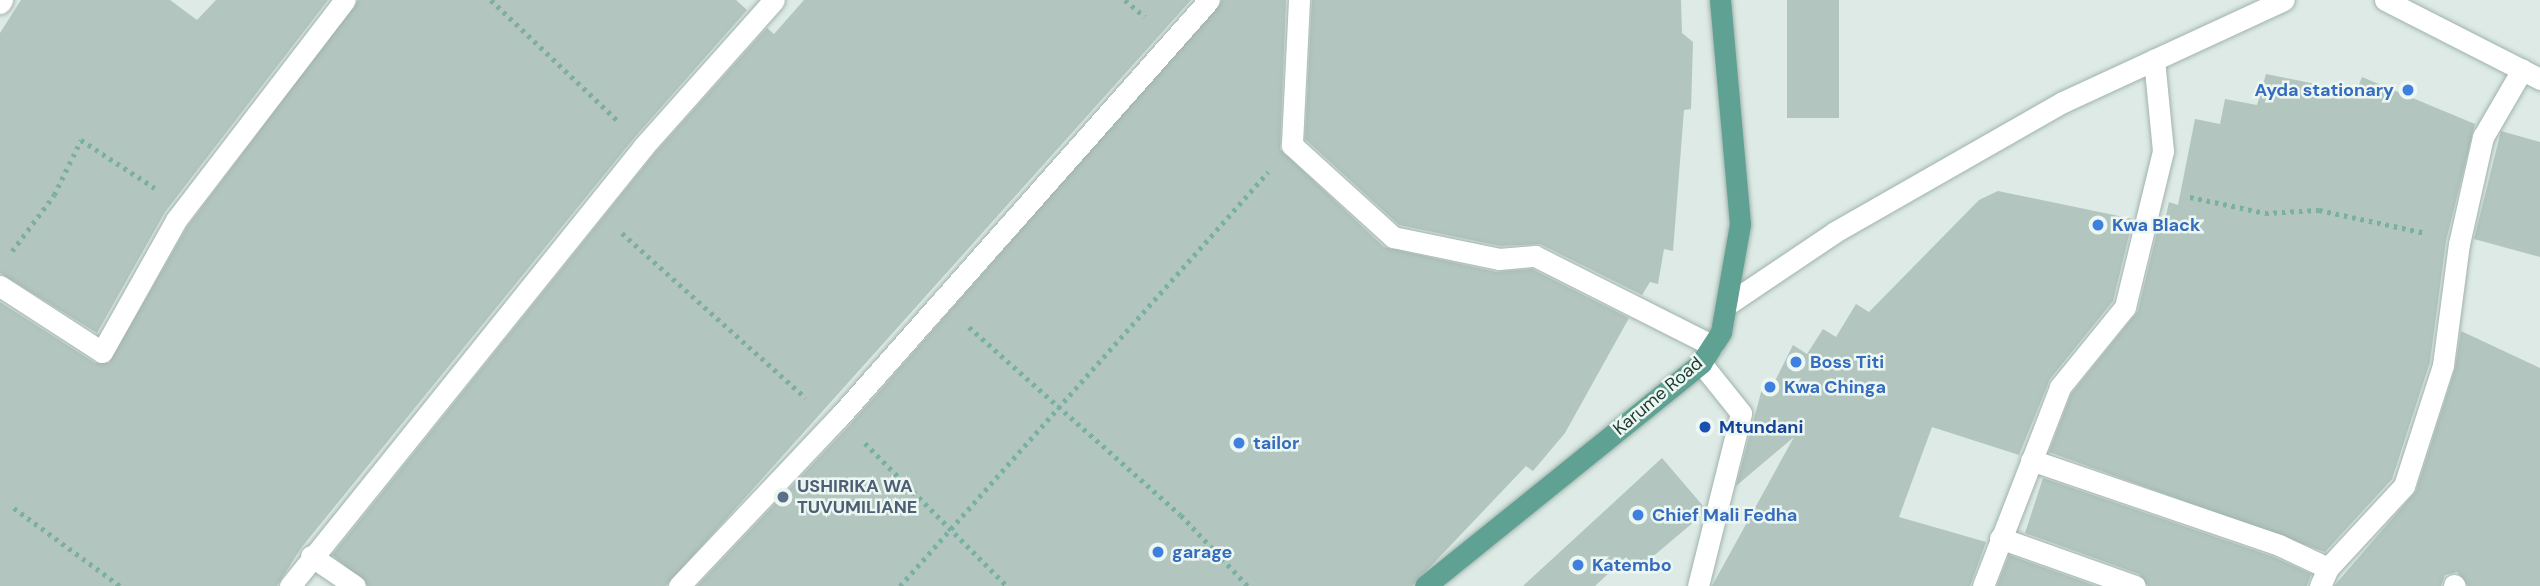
<!DOCTYPE html>
<html>
<head>
<meta charset="utf-8">
<style>
	body { margin:0 }
	#map { position:relative; width:2540px; height:586px; overflow:hidden; background:#ddeae5; font-family:"DM Sans",sans-serif }
	div>[style] { position:absolute }
	[style*='--x'] { left:calc(var(--x)*1px); top:calc(var(--y)*1px); width:calc(var(--w)*1px); rotate:calc(var(--a)*1deg) }
	.building>* { inset:0; background:#b2c5be; transform-origin:0 0 }
	.path>* { height:4.5px; margin-top:-2.25px; transform-origin:0; background:repeating-linear-gradient(90deg,#7bafa1 0 3.5px,transparent 0 8.5px) }
	.roads { filter:drop-shadow(0 0 2px #a0b2ac) drop-shadow(0 0 2px #a0b2ac) }
	.street>* { height:21px; margin:-10.5px; padding:0 10.5px; transform-origin:10.5px; border-radius:10.5px; background:#fff }
	.secondary>* { height:21px; margin:-10.5px; padding:0 10.5px; transform-origin:10.5px; border-radius:10.5px; background:#fff }
	.primary>* { height:21px; margin:-10.5px; padding:0 10.5px; transform-origin:10.5px; border-radius:10.5px; background:#5fa293 }
	.dots>* { width:19px; height:19px; translate:-50% -50%; box-sizing:border-box; border:4px solid #edf7f2; border-radius:50% }
	span { translate:-50% -50%; white-space:nowrap; text-align:center; line-height:1.15; -webkit-text-stroke:5px #edf7f2; paint-order:stroke }
	.shop-label { font-size:18px; color:#366cbe; font-weight:700 }
	.right { translate:-100% -50%; text-align:right }
	.left { translate:0 -50%; text-align:left }
	.street-label { font-size:18px; color:#1e3a33 }
	.transit-label { font-size:18px; color:#164399; font-weight:700 }
	.service-label { font-size:18px; color:#4e5e75; font-weight:700 }
</style>
</head>
<body>
<div id="map">
	<div class="building">
		<div style="clip-path:polygon(21px 0,170px 0,197px 20px,216px 0,328px 0,165px 212px,97px 333px,0 273px,0 33px)"></div>
		<div style="clip-path:polygon(358px 0,736px 0,747px 10px,634px 138px,301px 548px,277px 586px,0 586px,0 302px,95px 363px,109px 363px,187px 227px)"></div>
		<div style="clip-path:polygon(804px 0,1191px 0,666px 586px,368px 586px,332px 555px,654px 154px,767px 28px,774px 34px)"></div>
		<div style="clip-path:polygon(1222px 0,1286px 0,1280px 149px,1384px 247px,1496px 272px,1532px 269px,1629px 318px,1565px 433px,1533px 471px,1526px 466px,1412px 586px,697px 586px,849px 426px)"></div>
		<div style="clip-path:polygon(1312px 0,1681px 0,1682px 33px,1693px 42px,1691px 109px,1684px 110px,1673px 251px,1664px 249px,1658px 284px,1650px 282px,1642px 295px,1540px 244px,1500px 246px,1399px 225px,1305px 139px)"></div>
		<div style="left:1787px;top:0;width:52px;height:118px"></div>
		<div style="clip-path:polygon(2266px 74px,2356px 92px,2362px 77px,2475px 124px,2446px 241px,2430px 362px,2392px 479px,2325px 552px,2049px 452px,2071px 394px,2138px 311px,2159px 224px,2164px 225px,2169px 202px,2178px 205px,2195px 119px,2220px 124px,2225px 99px,2257px 105px)"></div>
		<div style="clip-path:polygon(2501px 131px,2540px 142px,2540px 257px,2474px 239px)"></div>
		<div style="clip-path:polygon(1998px 191px,2133px 219px,2113px 301px,2050px 379px,2019px 455px,1932px 427px,1899px 517px,1986px 542px,1970px 586px,1712px 586px,1794px 437px,1736px 486px,1763px 385px,1772px 387px,1793px 345px,1807px 354px,1823px 329px,1836px 337px,1856px 304px,1869px 312px,1979px 200px)"></div>
		<div style="clip-path:polygon(2461px 331px,2540px 368px,2540px 586px,2468px 586px,2457px 572px,2445px 575px,2441px 586px,2334px 586px,2416px 491px,2455px 369px)"></div>
		<div style="clip-path:polygon(1662px 458px,1704px 507px,1702px 515px,1637px 570px,1626px 557px,1595px 586px,1523px 586px)"></div>
		<div style="clip-path:polygon(2043px 478px,2274px 557px,2311px 574px,2307px 586px,2148px 586px,2139px 574px,2025px 533px)"></div>
		<div style="clip-path:polygon(2009px 555px,2096px 586px,1997px 586px)"></div>
	</div>
	<div class="path">
		<div style="--x:491;--y:0;--w:175;--a:43.6"></div>
		<div style="--x:1125;--y:0;--w:26;--a:40"></div>
		<div style="--x:2190;--y:197;--w:77;--a:12"></div>
		<div style="--x:2265;--y:213;--w:54;--a:-3.2"></div>
		<div style="--x:2319;--y:210;--w:108;--a:12.2"></div>
		<div style="--x:622;--y:233;--w:247;--a:41.9"></div>
		<div style="--x:12;--y:251;--w:70;--a:-53.1"></div>
		<div style="--x:54;--y:195;--w:61;--a:-63.9"></div>
		<div style="--x:81;--y:140;--w:88;--a:33"></div>
		<div style="--x:969;--y:327;--w:283;--a:41.6"></div>
		<div style="--x:1181;--y:515;--w:98;--a:46.7"></div>
		<div style="--x:865;--y:443;--w:202;--a:45.2"></div>
		<div style="--x:14;--y:508;--w:132;--a:36.3"></div>
		<div style="--x:900;--y:586;--w:554;--a:-48.37"></div>
	</div>
	<div class="roads">
		<div class="street">
			<div style="--x:1299;--y:0;--w:145;--a:92.8"></div>
			<div style="--x:1292;--y:145;--w:137;--a:42.3"></div>
			<div style="--x:1393;--y:237;--w:108;--a:11.7"></div>
			<div style="--x:1499;--y:259;--w:36;--a:-5"></div>
			<div style="--x:1535;--y:256;--w:199;--a:26.8"></div>
			<div style="--x:0;--y:3;--w:4;--a:-56"></div>
			<div style="--x:0;--y:286;--w:121;--a:32.9"></div>
			<div style="--x:102;--y:352;--w:151;--a:-60.7"></div>
			<div style="--x:176;--y:220;--w:277;--a:-52.5"></div>
			<div style="--x:2031;--y:460;--w:262;--a:18.9"></div>
			<div style="--x:2279;--y:545;--w:54;--a:25.1"></div>
			<div style="--x:2000;--y:538;--w:143;--a:19.6"></div>
			<div style="--x:311;--y:556;--w:53;--a:34.3"></div>
			<div style="--x:2454;--y:585;--w:1;--a:45"></div>
			<div style="--x:290;--y:586;--w:565;--a:-51.18"></div>
			<div style="--x:644;--y:146;--w:195;--a:-48.3"></div>
			<div style="--x:679;--y:586;--w:233;--a:-46.6"></div>
			<div style="--x:839;--y:417;--w:557;--a:-48.42"></div>
			<div style="--x:1698;--y:586;--w:178;--a:-76"></div>
			<div style="--x:1741;--y:413;--w:64;--a:-128.7"></div>
			<div style="--x:1983;--y:586;--w:213;--a:-68.8"></div>
			<div style="--x:2060;--y:387;--w:103;--a:-50.9"></div>
			<div style="--x:2125;--y:307;--w:161;--a:-76.3"></div>
			<div style="--x:2163;--y:151;--w:92;--a:-95.6"></div>
			<div style="--x:2320;--y:586;--w:20;--a:-66"></div>
			<div style="--x:2328;--y:568;--w:112;--a:-47.2"></div>
			<div style="--x:2404;--y:486;--w:127;--a:-72.1"></div>
			<div style="--x:2443;--y:365;--w:122;--a:-82.5"></div>
			<div style="--x:2459;--y:244;--w:110;--a:-77.4"></div>
			<div style="--x:2483;--y:137;--w:78;--a:-59.8"></div>
		</div>
		<div class="secondary">
			<div style="--x:2385;--y:0;--w:174;--a:27"></div>
			<div style="--x:1731;--y:302;--w:125;--a:-33.9"></div>
			<div style="--x:1835;--y:232;--w:262;--a:-29.7"></div>
			<div style="--x:2063;--y:102;--w:243;--a:-24.8"></div>
		</div>
		<div class="primary">
			<div style="--x:1425;--y:586;--w:355;--a:-38.9"></div>
			<div style="--x:1701;--y:363;--w:37;--a:-57"></div>
			<div style="--x:1721;--y:332;--w:110;--a:-80"></div>
			<div style="--x:1740;--y:224;--w:225;--a:-95.1"></div>
		</div>
	</div>
	<div class="dots">
		<div style="left:2408px;top:90px;background:#3f7fe0"></div>
		<div style="left:2098px;top:225px;background:#3f7fe0"></div>
		<div style="left:1796px;top:362px;background:#3f7fe0"></div>
		<div style="left:1770px;top:387px;background:#3f7fe0"></div>
		<div style="left:1705px;top:427px;background:#1a4fb4"></div>
		<div style="left:1239px;top:443px;background:#3f7fe0"></div>
		<div style="left:783px;top:497px;background:#5c6f8a"></div>
		<div style="left:1638px;top:515px;background:#3f7fe0"></div>
		<div style="left:1158px;top:552px;background:#3f7fe0"></div>
		<div style="left:1578px;top:565px;background:#3f7fe0"></div>
	</div>
	<div class="shop-label">
		<span class="right" style="left:2394px;top:90px">Ayda stationary</span>
		<span class="left" style="left:2112px;top:225px">Kwa Black</span>
		<span class="left" style="left:1810px;top:362px">Boss Titi</span>
		<span class="left" style="left:1784px;top:387px">Kwa Chinga</span>
		<span class="left" style="left:1253px;top:443px">tailor</span>
		<span class="left" style="left:1652px;top:515px">Chief Mali Fedha</span>
		<span class="left" style="left:1172px;top:552px">garage</span>
		<span class="left" style="left:1592px;top:565px">Katembo</span>
	</div>
	<div class="street-label">
		<span style="left:1658px;top:396px;rotate:-40deg">Karume Road</span>
	</div>
	<div class="transit-label">
		<span class="left" style="left:1719px;top:427px">Mtundani</span>
	</div>
	<div class="service-label">
		<span class="left" style="left:797px;top:497px">USHIRIKA WA<br>TUVUMILIANE</span>
	</div>
</div>
</body>
</html>
